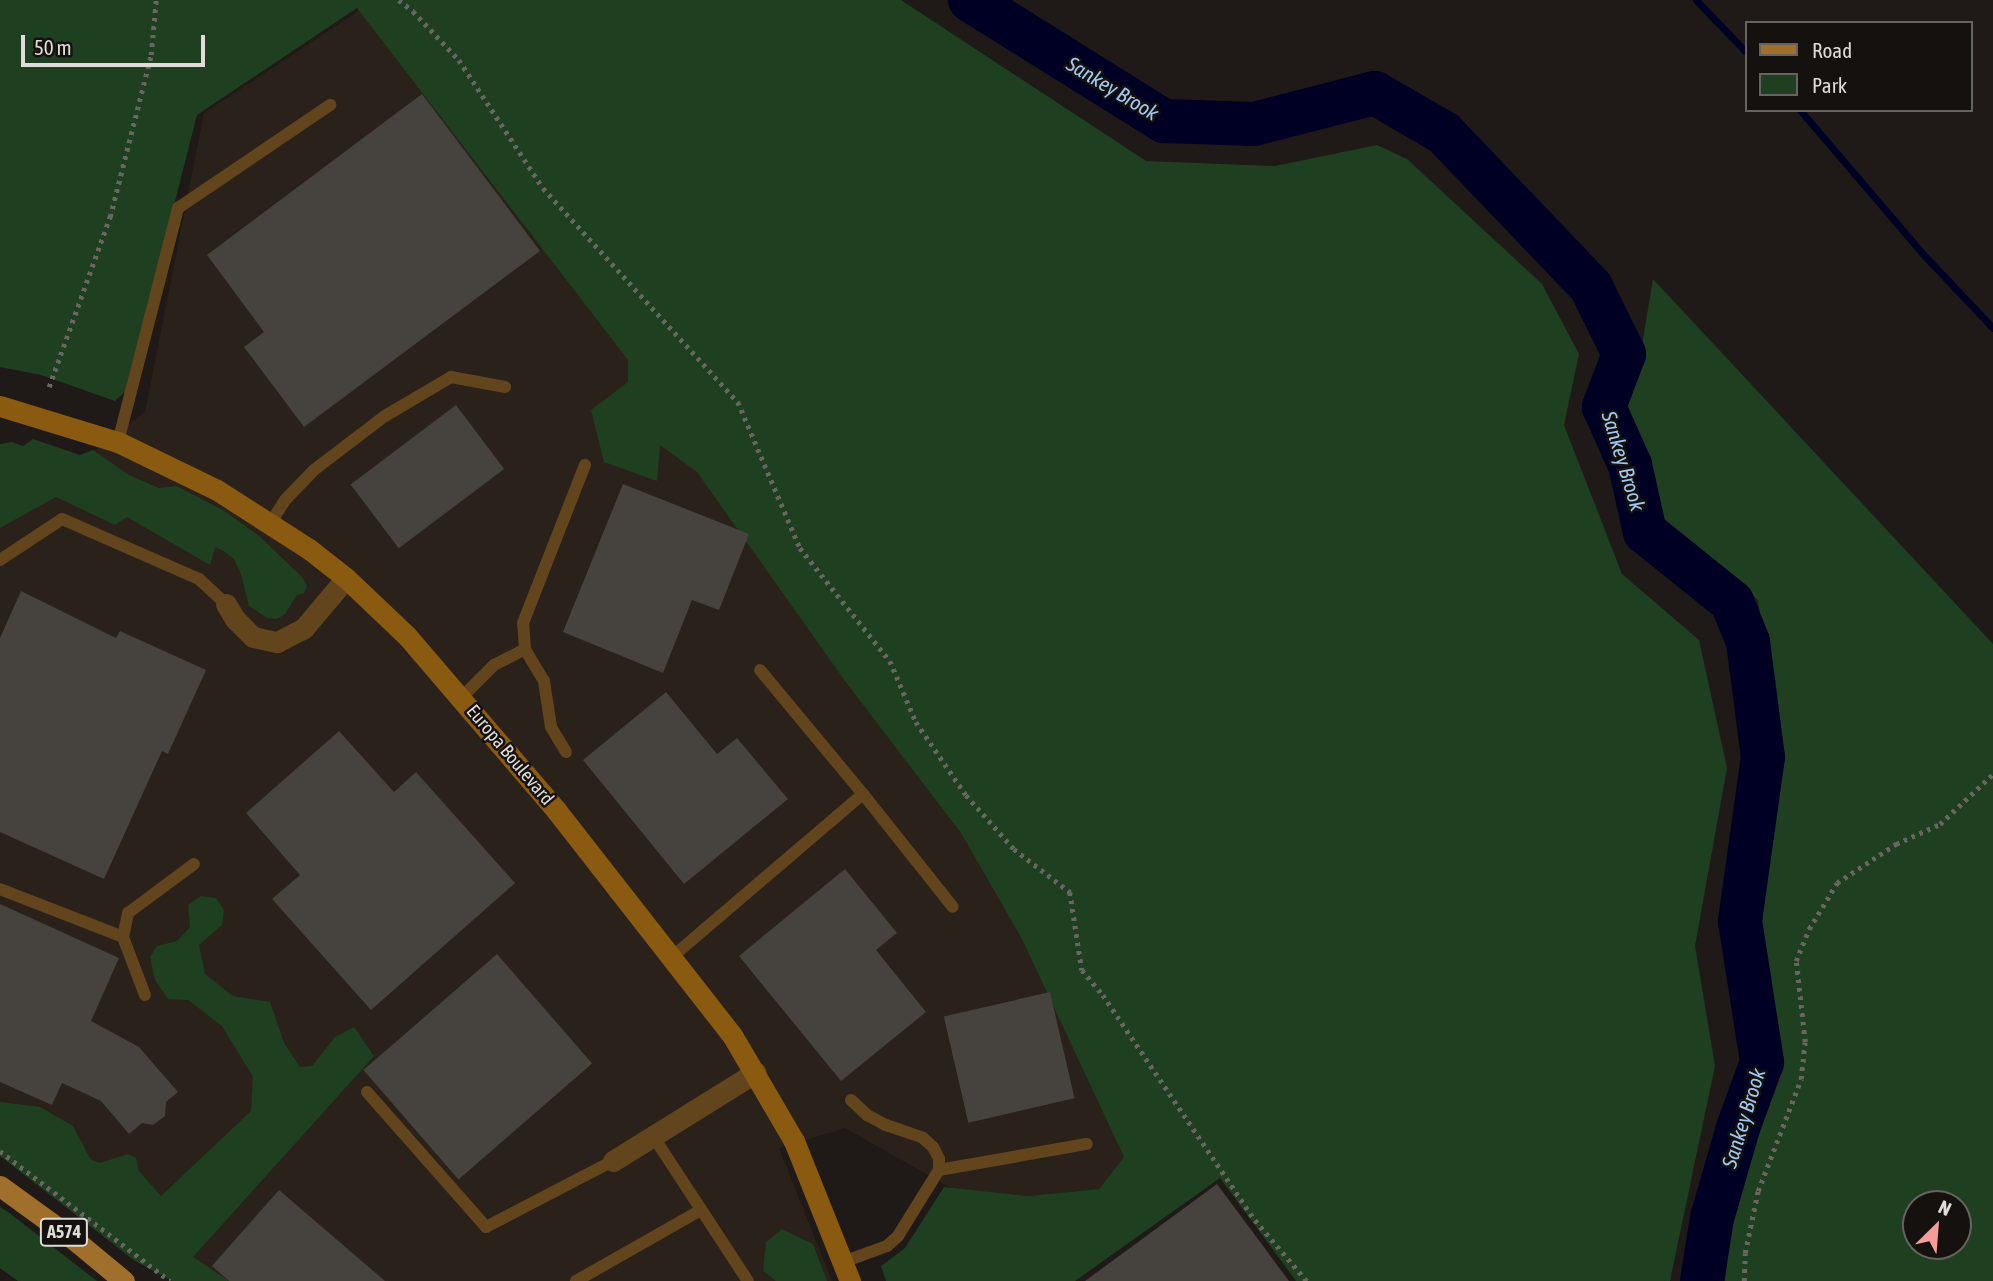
<!DOCTYPE html>
<html>
<head>
<meta charset="utf-8">
<style>
	body { margin:0 }
	#map { position:relative; width:1993px; height:1281px; overflow:hidden; background:#1f1a17; font-family:"Asap Condensed",sans-serif }
	div>[style] { position:absolute }
	[style*='--x'] { left:calc(var(--x)*1px); top:calc(var(--y)*1px); width:calc(var(--w)*1px); rotate:calc(var(--a)*1deg) }
	.built>* { inset:0; background:#2a211a }
	.green>* { inset:0; background:#1e3f20 }
	.stream>* { height:7px; margin:-3.5px; padding:0 3.5px; transform-origin:3.5px; border-radius:3.5px; background:#000025 }
	.river>* { height:44px; margin:-22px; padding:0 22px; transform-origin:22px; border-radius:22px; background:#000025 }
	.building>* { inset:0; background:#46423e; transform-origin:0 0 }
	.path>* { height:4.5px; margin-top:-2.25px; transform-origin:0; background:repeating-linear-gradient(90deg,#696562 0 3.5px,transparent 0 8.5px) }
	.lane>* { height:12px; margin:-6px; padding:0 6px; transform-origin:6px; border-radius:6px; background:#62441d }
	.street>* { height:21px; margin:-10.5px; padding:0 10.5px; transform-origin:10.5px; border-radius:10.5px; background:#62441d }
	.secondary>* { height:21px; margin:-10.5px; padding:0 10.5px; transform-origin:10.5px; border-radius:10.5px; background:#8a5a10 }
	.primary>* { height:21px; margin:-10.5px; padding:0 10.5px; transform-origin:10.5px; border-radius:10.5px; background:#a06f2c }
	span { translate:-50% -50%; white-space:nowrap; text-align:center; line-height:1.15; -webkit-text-stroke:5px #15110f; paint-order:stroke }
	.shield-label span { padding:2px 5px; background:#15110f; border:2px solid; border-radius:5px; -webkit-text-stroke-width:0 }
	.shield-label { font-size:18px; color:#dfdcda; font-weight:700 }
	.street-label { font-size:19px; color:#dfdcda }
	.water-label { font-size:21px; color:#a2c9f4; font-style:italic }
	.legend { position:absolute; left:1745px; top:21px; width:228px; height:91px; box-sizing:border-box; background:#15110f; border:2px solid #666260; margin:0; padding:9px 12px; list-style:none; font-size:21px; color:#dfdcda }
	.legend li { display:flex; align-items:center; gap:14px; height:35px }
	.legend b { width:35px; border:2px solid #666260 }
	.north { position:absolute; left:1902px; top:1190px; width:70px; height:70px; box-sizing:border-box; background:#15110f; border:2px solid #666260; border-radius:50%; rotate:25deg; font-size:19px; font-weight:700; line-height:28px; text-align:center; color:#dfdcda }
	.north::after { content:''; display:block; margin:auto; width:24px; height:32px; background:#f59b9a; clip-path:polygon(50% 0,100% 100%,50% 72%,0 100%) }
	.scale { position:absolute; left:21px; top:35px; width:184px; height:32px; box-sizing:border-box; border:4px solid #dfdcda; border-top:0; padding-left:9px; font-size:21px; line-height:24px; white-space:nowrap; color:#dfdcda; -webkit-text-stroke:5px #15110f; paint-order:stroke }
</style>
</head>
<body>
<div id="map">
	<div class="built">
		<div style="clip-path:polygon(372px 2px,1005px 865px,1154px 1121px,1099px 1189px,1028px 1196px,951px 1188px,845px 1128px,779px 1148px,832px 1281px,213px 1281px,0 1120px,0 525px,145px 412px,204px 113px)"></div>
	</div>
	<div class="green">
		<div style="clip-path:polygon(0 0,901px 0,1146px 161px,1275px 166px,1377px 145px,1407px 159px,1542px 284px,1579px 354px,1564px 425px,1622px 574px,1699px 640px,1727px 768px,1695px 946px,1715px 1066px,1670px 1281px,1296px 1281px,1220px 1178px,1075px 1281px,886px 1281px,881px 1266px,905px 1248px,944px 1187px,1028px 1196px,1099px 1189px,1124px 1157px,1022px 939px,961px 833px,845px 681px,697px 472px,660px 445px,657px 481px,604px 462px,591px 410px,628px 382px,628px 360px,357px 8px,197px 115px,127px 390px,115px 401px,41px 375px,0 367px)"></div>
		<div style="clip-path:polygon(evenodd,1653px 279px,1993px 644px,1993px 1281px,1725px 1281px,1734px 1200px,1778px 1065px,1756px 912px,1782px 756px,1758px 600px,1662px 522px,1624px 401px,1641px 351px,1653px 279px,1916px 1204px,1958px 1204px,1958px 1246px,1916px 1246px,1916px 1204px)"></div>
		<div style="clip-path:polygon(33px 439px,80px 455px,93px 450px,129px 475px,159px 488px,177px 486px,226px 512px,259px 536px,302px 577px,307px 586px,304px 593px,297px 595px,285px 614px,277px 619px,267px 618px,249px 606px,241px 574px,234px 559px,225px 552px,215px 547px,210px 565px,127px 517px,115px 525px,56px 497px,0 528px,0 444px,12px 442px,23px 446px)"></div>
		<div style="clip-path:polygon(201px 896px,216px 898px,224px 910px,222px 925px,199px 945px,205px 974px,233px 996px,270px 1002px,284px 1043px,300px 1067px,312px 1066px,335px 1037px,354px 1027px,374px 1056px,193px 1257px,229px 1281px,172px 1281px,135px 1261px,0 1156px,0 1102px,40px 1107px,73px 1126px,91px 1160px,100px 1163px,128px 1154px,136px 1158px,139px 1171px,161px 1196px,251px 1111px,253px 1077px,222px 1026px,188px 1000px,168px 999px,155px 980px,150px 957px,157px 946px,177px 941px,190px 927px,188px 905px)"></div>
		<div style="clip-path:polygon(0 1207px,8px 1212px,97px 1281px,18px 1281px,0 1268px)"></div>
		<div style="clip-path:polygon(782px 1229px,813px 1244px,827px 1281px,776px 1281px,763px 1271px,766px 1242px)"></div>
	</div>
	<div class="stream">
		<div style="--x:1696;--y:0;--w:72;--a:46.1"></div>
		<div style="--x:1800;--y:110;--w:188;--a:49.5"></div>
		<div style="--x:1922;--y:253;--w:103;--a:46.6"></div>
	</div>
	<div class="river">
		<div style="--x:970;--y:0;--w:229;--a:32"></div>
		<div style="--x:1164;--y:121;--w:90;--a:1.9"></div>
		<div style="--x:1254;--y:124;--w:125;--a:-14.4"></div>
		<div style="--x:1375;--y:93;--w:80;--a:30.1"></div>
		<div style="--x:1444;--y:133;--w:213;--a:46.3"></div>
		<div style="--x:1591;--y:287;--w:75;--a:63.8"></div>
		<div style="--x:1624;--y:354;--w:57;--a:110.7"></div>
		<div style="--x:1604;--y:407;--w:64;--a:65.9"></div>
		<div style="--x:1630;--y:465;--w:69;--a:77.4"></div>
		<div style="--x:1645;--y:532;--w:112;--a:38.8"></div>
		<div style="--x:1732;--y:602;--w:43;--a:68.2"></div>
		<div style="--x:1748;--y:642;--w:116;--a:82.6"></div>
		<div style="--x:1763;--y:757;--w:166;--a:98"></div>
		<div style="--x:1740;--y:921;--w:143;--a:81.1"></div>
		<div style="--x:1762;--y:1062;--w:70;--a:110"></div>
		<div style="--x:1738;--y:1128;--w:94;--a:106.1"></div>
		<div style="--x:1712;--y:1218;--w:64;--a:99"></div>
	</div>
	<div class="building">
		<div style="clip-path:polygon(422px 94px,540px 251px,304px 427px,244px 347px,264px 332px,207px 255px)"></div>
		<div style="left:456px;top:405px;width:80px;height:132px;rotate:53deg"></div>
		<div style="clip-path:polygon(623px 484px,749px 534px,719px 610px,692px 600px,663px 673px,563px 632px)"></div>
		<div style="clip-path:polygon(21px 591px,116px 638px,120px 631px,206px 670px,168px 754px,162px 751px,104px 879px,0 832px,0 638px)"></div>
		<div style="clip-path:polygon(666px 692px,717px 754px,737px 738px,788px 799px,684px 884px,583px 760px)"></div>
		<div style="clip-path:polygon(339px 731px,394px 792px,416px 772px,515px 883px,371px 1010px,272px 899px,300px 875px,246px 813px)"></div>
		<div style="clip-path:polygon(845px 869px,897px 933px,876px 950px,926px 1012px,841px 1081px,739px 956px)"></div>
		<div style="clip-path:polygon(0 904px,119px 958px,91px 1021px,139px 1047px,178px 1092px,166px 1102px,165px 1116px,153px 1125px,142px 1123px,129px 1134px,101px 1101px,62px 1083px,52px 1105px,0 1082px)"></div>
		<div style="left:497px;top:954px;width:145px;height:177px;rotate:49deg"></div>
		<div style="left:1050px;top:992px;width:109px;height:109px;rotate:77deg"></div>
		<div style="clip-path:polygon(1217px 1184px,1289px 1281px,1085px 1281px)"></div>
		<div style="clip-path:polygon(279px 1190px,385px 1281px,229px 1281px,212px 1266px)"></div>
	</div>
	<div class="path">
		<div style="--x:399;--y:0;--w:18;--a:38"></div>
		<div style="--x:413;--y:11;--w:67;--a:46.8"></div>
		<div style="--x:459;--y:60;--w:153;--a:56.7"></div>
		<div style="--x:543;--y:188;--w:290;--a:47.7"></div>
		<div style="--x:738;--y:402;--w:159;--a:67"></div>
		<div style="--x:800;--y:548;--w:144;--a:51.5"></div>
		<div style="--x:890;--y:661;--w:66;--a:66.9"></div>
		<div style="--x:916;--y:722;--w:88;--a:55.6"></div>
		<div style="--x:966;--y:795;--w:72;--a:48.4"></div>
		<div style="--x:1014;--y:849;--w:71;--a:37.5"></div>
		<div style="--x:1070;--y:892;--w:79;--a:81.3"></div>
		<div style="--x:1082;--y:970;--w:33;--a:50"></div>
		<div style="--x:1103;--y:995;--w:272;--a:56"></div>
		<div style="--x:1255;--y:1220;--w:80;--a:49.6"></div>
		<div style="--x:49;--y:387;--w:181;--a:-70.3"></div>
		<div style="--x:110;--y:217;--w:167;--a:-75.8"></div>
		<div style="--x:151;--y:55;--w:55;--a:-84.8"></div>
		<div style="--x:0;--y:1151;--w:214;--a:37.4"></div>
		<div style="--x:1744;--y:1281;--w:28;--a:-88"></div>
		<div style="--x:1745;--y:1253;--w:63;--a:-78.2"></div>
		<div style="--x:1758;--y:1191;--w:120;--a:-69"></div>
		<div style="--x:1801;--y:1079;--w:37;--a:-84"></div>
		<div style="--x:1805;--y:1042;--w:81;--a:-96.3"></div>
		<div style="--x:1796;--y:961;--w:35;--a:-68"></div>
		<div style="--x:1809;--y:929;--w:54;--a:-58.7"></div>
		<div style="--x:1837;--y:883;--w:71;--a:-33.5"></div>
		<div style="--x:1896;--y:844;--w:48;--a:-24.4"></div>
		<div style="--x:1940;--y:824;--w:73;--a:-43.3"></div>
	</div>
	<div class="lane">
		<div style="--x:118;--y:442;--w:242;--a:-75.6"></div>
		<div style="--x:178;--y:208;--w:184;--a:-34.1"></div>
		<div style="--x:271;--y:522;--w:27;--a:-57"></div>
		<div style="--x:286;--y:499;--w:40;--a:-46"></div>
		<div style="--x:314;--y:470;--w:89;--a:-37.3"></div>
		<div style="--x:385;--y:416;--w:77;--a:-30.6"></div>
		<div style="--x:451;--y:377;--w:55;--a:10.5"></div>
		<div style="--x:0;--y:560;--w:74;--a:-33.5"></div>
		<div style="--x:62;--y:519;--w:150;--a:23.7"></div>
		<div style="--x:199;--y:579;--w:37;--a:43"></div>
		<div style="--x:461;--y:698;--w:47;--a:-45"></div>
		<div style="--x:494;--y:665;--w:35;--a:-27"></div>
		<div style="--x:566;--y:752;--w:29;--a:-121"></div>
		<div style="--x:551;--y:727;--w:47;--a:-98.7"></div>
		<div style="--x:544;--y:681;--w:37;--a:-121"></div>
		<div style="--x:525;--y:649;--w:26;--a:-94"></div>
		<div style="--x:523;--y:623;--w:170;--a:-68.6"></div>
		<div style="--x:863;--y:794;--w:144;--a:51.5"></div>
		<div style="--x:0;--y:889;--w:132;--a:21.3"></div>
		<div style="--x:672;--y:957;--w:251;--a:-40.5"></div>
		<div style="--x:863;--y:794;--w:161;--a:-129.7"></div>
		<div style="--x:145;--y:995;--w:62;--a:-110.8"></div>
		<div style="--x:123;--y:937;--w:25;--a:-78"></div>
		<div style="--x:128;--y:913;--w:82;--a:-36.6"></div>
		<div style="--x:367;--y:1092;--w:180;--a:48.6"></div>
		<div style="--x:486;--y:1227;--w:143;--a:-27.5"></div>
		<div style="--x:851;--y:1100;--w:22;--a:43"></div>
		<div style="--x:867;--y:1115;--w:21;--a:28"></div>
		<div style="--x:886;--y:1125;--w:39;--a:19"></div>
		<div style="--x:923;--y:1138;--w:13;--a:42"></div>
		<div style="--x:933;--y:1147;--w:13;--a:63"></div>
		<div style="--x:939;--y:1159;--w:11;--a:90"></div>
		<div style="--x:653;--y:1136;--w:173;--a:56.8"></div>
		<div style="--x:843;--y:1262;--w:47;--a:-20"></div>
		<div style="--x:887;--y:1246;--w:15;--a:-42"></div>
		<div style="--x:898;--y:1236;--w:78;--a:-58.2"></div>
		<div style="--x:939;--y:1170;--w:150;--a:-10"></div>
		<div style="--x:576;--y:1281;--w:144;--a:-29.6"></div>
	</div>
	<div class="street">
		<div style="--x:226;--y:604;--w:17;--a:59"></div>
		<div style="--x:235;--y:619;--w:25;--a:45"></div>
		<div style="--x:253;--y:637;--w:25;--a:12"></div>
		<div style="--x:277;--y:642;--w:30;--a:-27"></div>
		<div style="--x:304;--y:628;--w:65;--a:-50"></div>
		<div style="--x:613;--y:1161;--w:168;--a:-31.9"></div>
	</div>
	<div class="secondary">
		<div style="--x:0;--y:406;--w:123;--a:17"></div>
		<div style="--x:118;--y:442;--w:110;--a:25.9"></div>
		<div style="--x:217;--y:490;--w:109;--a:32.7"></div>
		<div style="--x:309;--y:549;--w:47;--a:38.1"></div>
		<div style="--x:346;--y:578;--w:84;--a:43.6"></div>
		<div style="--x:407;--y:636;--w:229;--a:49.4"></div>
		<div style="--x:556;--y:810;--w:286;--a:52"></div>
		<div style="--x:732;--y:1035;--w:123;--a:59.7"></div>
		<div style="--x:794;--y:1141;--w:151;--a:68.2"></div>
	</div>
	<div class="primary">
		<div style="--x:0;--y:1186;--w:95;--a:36"></div>
		<div style="--x:77;--y:1242;--w:61;--a:39.7"></div>
	</div>
	<div class="shield-label">
		<span style="left:64px;top:1232px">A574</span>
	</div>
	<div class="street-label">
		<span style="left:510px;top:755px;rotate:50deg">Europa Boulevard</span>
	</div>
	<div class="water-label">
		<span style="left:1113px;top:88px;rotate:31deg">Sankey Brook</span>
		<span style="left:1624px;top:461px;rotate:73deg">Sankey Brook</span>
		<span style="left:1743px;top:1118px;rotate:-73deg">Sankey Brook</span>
	</div>
	<ul class="legend">
	<li><b style="height:9px;background:#a06f2c"></b>Road</li>
	<li><b style="height:19px;background:#1e3f20"></b>Park</li>
	</ul>
	<div class="north">N</div>
	<div class="scale">50 m</div>
</div>
</body>
</html>
